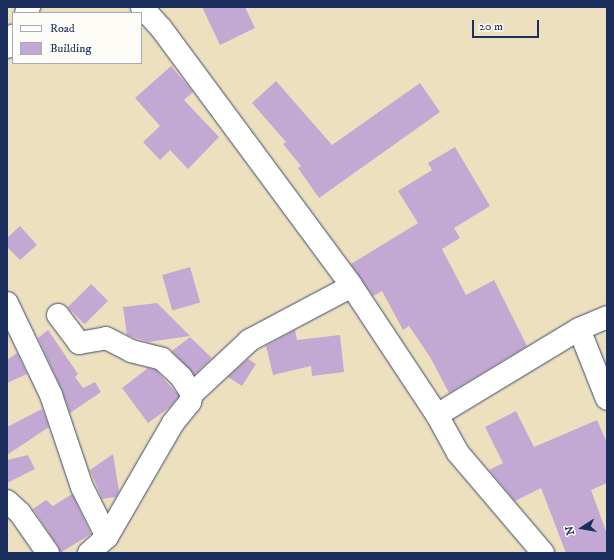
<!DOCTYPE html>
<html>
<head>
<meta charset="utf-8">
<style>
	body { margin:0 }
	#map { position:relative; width:614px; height:560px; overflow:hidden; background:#ede0be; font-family:"IM FELL DW Pica",serif }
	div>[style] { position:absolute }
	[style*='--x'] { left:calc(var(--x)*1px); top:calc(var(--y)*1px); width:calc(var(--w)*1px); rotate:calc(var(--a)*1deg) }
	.building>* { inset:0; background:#c4a8d4; transform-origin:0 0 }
	.roads { filter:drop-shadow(0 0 1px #3a4a6c) drop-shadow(0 0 1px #3a4a6c) }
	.minor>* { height:22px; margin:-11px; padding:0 11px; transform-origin:11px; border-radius:11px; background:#fff }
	span { translate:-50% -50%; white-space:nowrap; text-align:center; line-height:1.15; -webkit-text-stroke:4px #fdfcf7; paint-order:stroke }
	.frame { position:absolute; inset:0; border:8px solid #1b2f5e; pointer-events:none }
	.legend { position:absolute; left:12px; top:12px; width:130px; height:52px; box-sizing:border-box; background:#fdfcf7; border:1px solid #a3aaba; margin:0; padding:5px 7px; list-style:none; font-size:12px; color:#1b2f5e }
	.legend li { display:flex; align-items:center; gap:8px; height:20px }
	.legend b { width:20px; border:1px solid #a3aaba }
	.north { position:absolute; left:562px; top:508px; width:40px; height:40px; -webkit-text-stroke:3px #fdfcf7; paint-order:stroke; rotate:258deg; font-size:11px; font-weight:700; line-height:16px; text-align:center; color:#1b2f5e }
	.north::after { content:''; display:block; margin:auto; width:14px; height:18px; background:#1b2f5e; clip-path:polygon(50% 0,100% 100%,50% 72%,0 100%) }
	.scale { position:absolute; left:472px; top:20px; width:67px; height:18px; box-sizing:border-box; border:2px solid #1b2f5e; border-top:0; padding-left:5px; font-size:12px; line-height:14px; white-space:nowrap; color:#1b2f5e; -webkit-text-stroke:3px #fdfcf7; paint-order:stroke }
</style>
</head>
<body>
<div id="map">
	<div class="building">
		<div style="clip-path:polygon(202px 7px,245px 7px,255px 28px,220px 45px)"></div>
		<div style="clip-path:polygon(171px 66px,193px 92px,184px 100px,219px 137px,188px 169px,170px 150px,160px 160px,143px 142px,160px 126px,135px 98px)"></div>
		<div style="clip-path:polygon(276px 81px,332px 145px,420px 83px,440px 112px,319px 198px,298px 168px,301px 166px,283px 144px,286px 142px,252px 103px)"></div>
		<div style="clip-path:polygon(455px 147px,490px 206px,454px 228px,460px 238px,442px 249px,466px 295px,494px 280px,527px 346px,449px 393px,430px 357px,409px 326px,403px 330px,382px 291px,373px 296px,351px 264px,418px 223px,398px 191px,432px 170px,428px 163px)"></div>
		<div style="clip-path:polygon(20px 226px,37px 245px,20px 260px,7px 247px,7px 238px)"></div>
		<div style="left:190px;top:267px;width:37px;height:29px;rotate:74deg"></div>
		<div style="left:91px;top:284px;width:24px;height:33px;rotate:45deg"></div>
		<div style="clip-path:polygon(157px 303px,190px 336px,148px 342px,127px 335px,123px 307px)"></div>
		<div style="clip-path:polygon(48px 330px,78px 374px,75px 377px,83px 388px,95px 382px,101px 392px,70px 413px,62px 390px,38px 338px)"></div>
		<div style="clip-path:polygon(295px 330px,297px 340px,340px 335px,344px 372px,312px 376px,311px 366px,273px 375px,266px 346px)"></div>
		<div style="clip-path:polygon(190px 337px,212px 358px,194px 375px,172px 351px)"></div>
		<div style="clip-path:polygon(17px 353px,27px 374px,7px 383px,7px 360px)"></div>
		<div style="clip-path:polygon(248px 359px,256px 364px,242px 386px,228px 377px)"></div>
		<div style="clip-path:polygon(148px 368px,156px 370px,179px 396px,170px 407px,148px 423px,122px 388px)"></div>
		<div style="clip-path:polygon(42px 409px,49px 427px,7px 455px,7px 427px)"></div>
		<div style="clip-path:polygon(516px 411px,534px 447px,597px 420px,607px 443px,607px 483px,591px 490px,607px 534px,607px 553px,566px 553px,541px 488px,515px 501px,489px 470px,503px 463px,485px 427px)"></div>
		<div style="clip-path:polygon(113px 454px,119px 491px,116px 497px,102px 499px,90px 470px)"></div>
		<div style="clip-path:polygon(28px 455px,35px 469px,7px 483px,7px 460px)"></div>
		<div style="clip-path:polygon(72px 494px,91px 534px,60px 553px,58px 546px,33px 509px,46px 500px,53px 506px)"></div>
	</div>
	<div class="roads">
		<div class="minor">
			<div style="--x:142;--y:7;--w:28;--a:48"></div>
			<div style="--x:161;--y:28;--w:316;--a:53.5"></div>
			<div style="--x:349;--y:282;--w:159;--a:56.5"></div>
			<div style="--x:437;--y:415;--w:43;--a:61.1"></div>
			<div style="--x:458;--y:453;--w:131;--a:49.6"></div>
			<div style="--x:26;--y:13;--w:7;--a:-63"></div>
			<div style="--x:7;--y:47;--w:13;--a:-61"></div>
			<div style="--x:7;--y:303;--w:102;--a:64.4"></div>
			<div style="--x:51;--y:395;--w:97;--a:71.4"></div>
			<div style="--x:82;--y:487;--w:56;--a:63.4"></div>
			<div style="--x:58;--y:315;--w:35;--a:53"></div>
			<div style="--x:79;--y:343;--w:27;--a:-10"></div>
			<div style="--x:106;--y:338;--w:28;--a:27"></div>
			<div style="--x:131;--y:351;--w:32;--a:14"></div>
			<div style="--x:162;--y:359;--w:26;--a:43"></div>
			<div style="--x:181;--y:377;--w:20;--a:57"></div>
			<div style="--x:579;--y:329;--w:75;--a:68.2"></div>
			<div style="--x:437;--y:415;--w:166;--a:-31.2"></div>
			<div style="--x:579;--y:329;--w:30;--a:-23"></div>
			<div style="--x:7;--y:501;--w:18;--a:43"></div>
			<div style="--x:20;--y:513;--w:49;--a:55"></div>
			<div style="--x:89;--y:553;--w:24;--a:-42"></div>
			<div style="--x:107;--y:537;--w:132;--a:-59.9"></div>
			<div style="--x:173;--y:423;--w:27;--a:-51"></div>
			<div style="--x:190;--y:402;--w:8;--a:-76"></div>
			<div style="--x:192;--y:394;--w:79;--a:-43"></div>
			<div style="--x:250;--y:340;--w:115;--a:-27.9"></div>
		</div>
	</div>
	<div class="frame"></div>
	<ul class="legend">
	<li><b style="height:5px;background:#fff"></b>Road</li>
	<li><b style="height:11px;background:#c4a8d4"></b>Building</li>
	</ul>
	<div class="north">N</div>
	<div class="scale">20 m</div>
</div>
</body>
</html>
